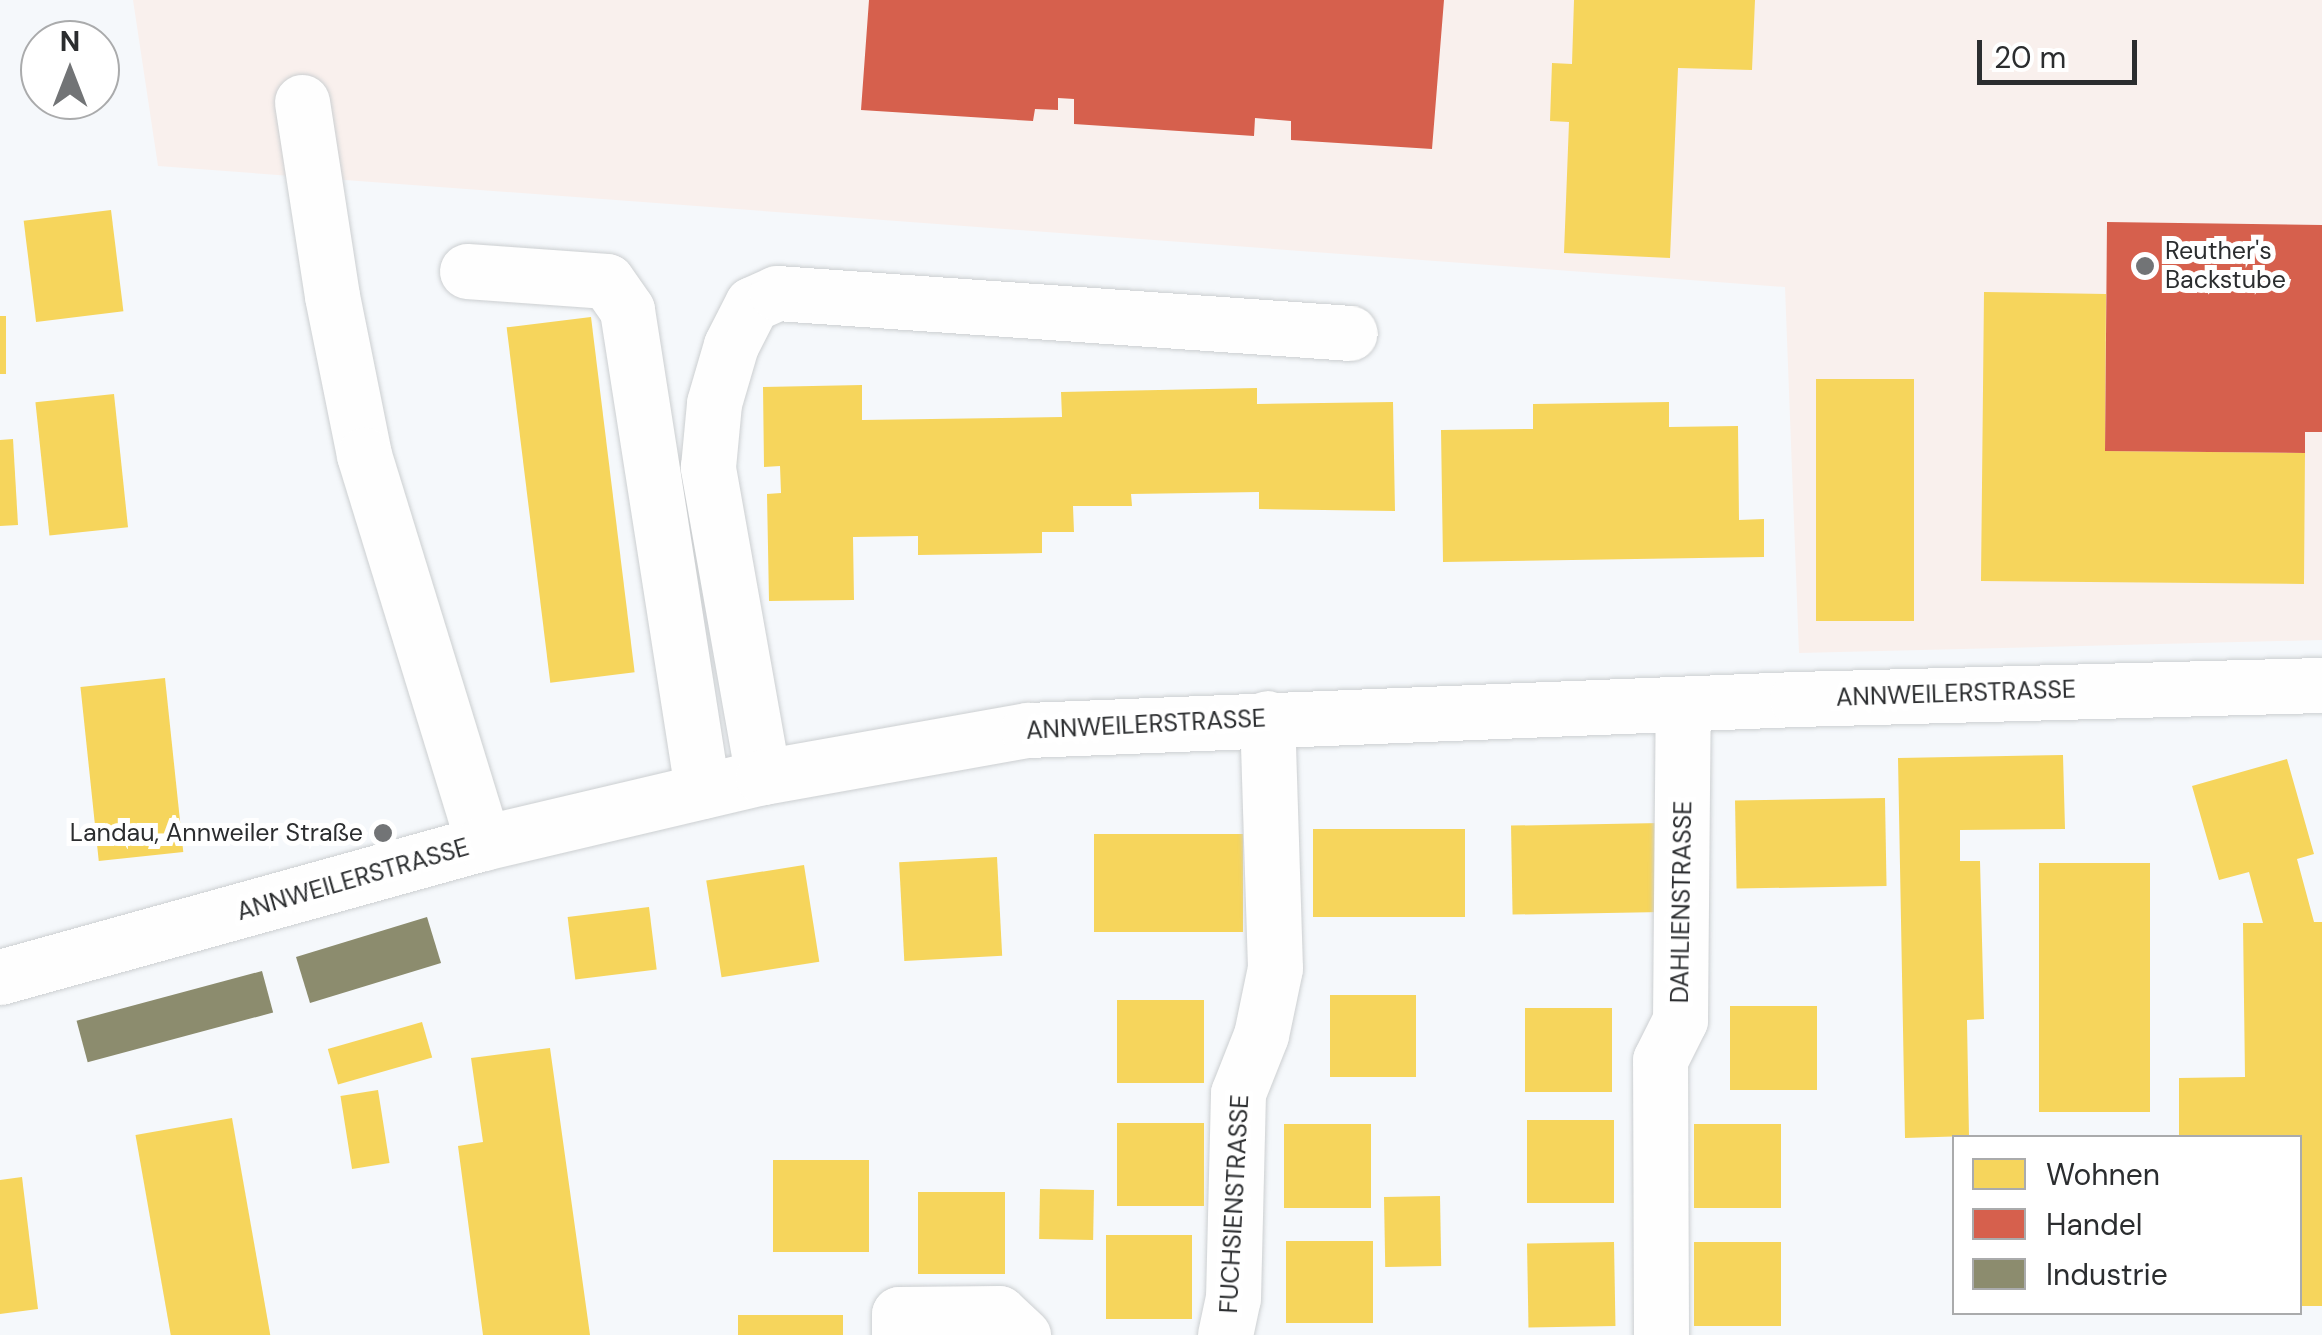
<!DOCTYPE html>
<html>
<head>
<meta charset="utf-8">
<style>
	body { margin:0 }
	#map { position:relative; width:2322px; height:1335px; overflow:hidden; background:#f5f8fb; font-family:"DM Sans",sans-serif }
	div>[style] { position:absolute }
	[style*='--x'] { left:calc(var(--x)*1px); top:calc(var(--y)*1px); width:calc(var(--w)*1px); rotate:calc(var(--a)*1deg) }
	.commercial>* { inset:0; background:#f9f0ed }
	.homes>* { inset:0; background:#f6d55c; transform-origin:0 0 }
	.shops>* { inset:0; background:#d6604d }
	.industry>* { inset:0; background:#8c8c6e; transform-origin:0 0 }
	.roads { filter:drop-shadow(0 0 2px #cccfd1) drop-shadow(0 0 2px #cccfd1) }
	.minor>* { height:55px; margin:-27.5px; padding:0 27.5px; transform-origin:27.5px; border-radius:27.5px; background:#fefefe }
	.dots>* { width:28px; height:28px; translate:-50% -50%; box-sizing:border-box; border:5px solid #fff; border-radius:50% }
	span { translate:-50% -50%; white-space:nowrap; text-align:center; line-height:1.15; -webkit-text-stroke:10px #fff; paint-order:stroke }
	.poi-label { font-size:25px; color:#2b2d2f }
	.left { translate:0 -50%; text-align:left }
	.right { translate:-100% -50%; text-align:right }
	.street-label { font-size:25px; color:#2b2d2f }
	.legend { position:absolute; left:1952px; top:1135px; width:350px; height:180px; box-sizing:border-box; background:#fff; border:2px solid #aaabac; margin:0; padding:12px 18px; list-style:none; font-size:30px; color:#2b2d2f }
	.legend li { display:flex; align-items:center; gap:20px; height:50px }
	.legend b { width:50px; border:2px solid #aaabac }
	.north { position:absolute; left:20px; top:20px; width:100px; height:100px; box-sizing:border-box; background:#fff; border:2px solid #aaabac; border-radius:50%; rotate:0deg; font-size:28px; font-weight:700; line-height:40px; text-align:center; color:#2b2d2f }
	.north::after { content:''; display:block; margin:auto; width:35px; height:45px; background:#727476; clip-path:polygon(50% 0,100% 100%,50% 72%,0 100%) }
	.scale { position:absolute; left:1977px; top:40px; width:160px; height:45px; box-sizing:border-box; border:5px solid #2b2d2f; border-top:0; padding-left:12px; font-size:30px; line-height:35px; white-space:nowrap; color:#2b2d2f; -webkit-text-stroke:8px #fff; paint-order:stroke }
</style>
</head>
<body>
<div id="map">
	<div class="commercial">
		<div style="clip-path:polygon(133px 0,2322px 0,2322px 640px,1799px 653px,1785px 287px,158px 166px)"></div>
	</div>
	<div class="homes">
		<div style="clip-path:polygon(1574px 0,1755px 0,1752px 70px,1678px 68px,1670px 258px,1564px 253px,1569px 122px,1550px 121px,1552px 63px,1572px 64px)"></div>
		<div style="left:111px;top:210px;width:102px;height:88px;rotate:83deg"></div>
		<div style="clip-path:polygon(1984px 292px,2106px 294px,2105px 451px,2305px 453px,2304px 584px,1981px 581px)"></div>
		<div style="left:0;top:316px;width:6px;height:58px"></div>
		<div style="left:591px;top:317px;width:358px;height:85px;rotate:83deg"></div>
		<div style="left:1914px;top:379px;width:242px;height:98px;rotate:90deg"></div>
		<div style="clip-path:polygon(862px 385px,862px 420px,1062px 417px,1061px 392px,1257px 388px,1257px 404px,1393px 402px,1395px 511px,1259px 509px,1259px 492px,1131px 494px,1132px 506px,1073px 506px,1074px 532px,1042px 532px,1042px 553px,918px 555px,918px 536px,853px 537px,854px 600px,769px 601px,767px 494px,781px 493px,780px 466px,764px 467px,763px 387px)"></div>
		<div style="left:114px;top:394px;width:134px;height:79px;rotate:84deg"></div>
		<div style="clip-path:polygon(1669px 402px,1669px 427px,1738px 426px,1739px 520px,1764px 519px,1764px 557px,1443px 562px,1441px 430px,1533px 429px,1533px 404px)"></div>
		<div style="clip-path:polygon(13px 439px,18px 525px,0 526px,0 440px)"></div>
		<div style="left:165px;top:678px;width:175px;height:85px;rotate:84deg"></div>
		<div style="clip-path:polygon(2063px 755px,2065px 829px,1960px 830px,1960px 861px,1980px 861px,1984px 1019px,1967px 1020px,1969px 1136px,1905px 1138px,1898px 758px)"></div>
		<div style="clip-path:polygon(2287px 759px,2314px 854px,2297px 859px,2314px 922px,2322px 922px,2322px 1306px,2300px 1306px,2300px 1138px,2179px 1138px,2179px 1078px,2245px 1077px,2243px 923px,2263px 923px,2249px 872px,2219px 880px,2192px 786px)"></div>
		<div style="left:1885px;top:798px;width:88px;height:150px;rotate:89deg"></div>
		<div style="left:1661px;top:823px;width:89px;height:150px;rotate:89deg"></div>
		<div style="left:1465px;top:829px;width:88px;height:152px;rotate:90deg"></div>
		<div style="left:1243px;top:834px;width:98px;height:149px;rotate:90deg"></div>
		<div style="left:997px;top:857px;width:99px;height:98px;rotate:87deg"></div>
		<div style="left:2150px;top:863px;width:249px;height:111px;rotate:90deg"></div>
		<div style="left:804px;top:865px;width:98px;height:99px;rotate:81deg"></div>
		<div style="left:649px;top:907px;width:63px;height:82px;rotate:83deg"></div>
		<div style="left:1330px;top:995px;width:86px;height:82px"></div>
		<div style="left:1117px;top:1000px;width:87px;height:83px"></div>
		<div style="left:1730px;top:1006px;width:87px;height:84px"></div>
		<div style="left:1525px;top:1008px;width:87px;height:84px"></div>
		<div style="left:422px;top:1022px;width:37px;height:98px;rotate:74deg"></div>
		<div style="clip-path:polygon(550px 1048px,590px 1335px,483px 1335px,458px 1146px,483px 1142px,471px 1058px)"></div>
		<div style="left:378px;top:1090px;width:74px;height:38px;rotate:81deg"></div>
		<div style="left:232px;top:1118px;width:221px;height:98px;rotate:80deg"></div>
		<div style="left:1527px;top:1120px;width:87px;height:83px"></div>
		<div style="left:1117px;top:1123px;width:87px;height:83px"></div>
		<div style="left:1371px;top:1124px;width:84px;height:87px;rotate:90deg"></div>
		<div style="left:1781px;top:1124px;width:84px;height:87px;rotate:90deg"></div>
		<div style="left:773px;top:1160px;width:96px;height:92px"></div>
		<div style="clip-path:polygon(22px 1177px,38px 1309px,0 1314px,0 1180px)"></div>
		<div style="left:1040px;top:1189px;width:54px;height:50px;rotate:1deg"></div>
		<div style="left:918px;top:1192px;width:87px;height:82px"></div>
		<div style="left:1440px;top:1196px;width:70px;height:56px;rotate:89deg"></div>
		<div style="left:1106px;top:1235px;width:86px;height:84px"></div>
		<div style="left:1286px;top:1241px;width:87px;height:82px"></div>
		<div style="left:1614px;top:1242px;width:84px;height:87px;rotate:89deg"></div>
		<div style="left:1781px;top:1242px;width:84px;height:87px;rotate:90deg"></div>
		<div style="left:738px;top:1315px;width:105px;height:20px"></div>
	</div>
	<div class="shops">
		<div style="clip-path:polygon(869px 0,1444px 0,1432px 149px,1291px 140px,1291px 121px,1255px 118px,1254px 136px,1074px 124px,1074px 99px,1058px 98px,1058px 110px,1035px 109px,1033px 121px,861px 110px)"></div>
		<div style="clip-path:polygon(2107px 222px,2322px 225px,2322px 432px,2305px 432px,2305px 453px,2105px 451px)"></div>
	</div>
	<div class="industry">
		<div style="left:427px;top:917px;width:48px;height:137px;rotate:73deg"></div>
		<div style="left:262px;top:971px;width:43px;height:192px;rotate:75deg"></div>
	</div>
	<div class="roads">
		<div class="minor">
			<div style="--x:302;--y:102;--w:196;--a:81.2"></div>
			<div style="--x:332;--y:296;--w:162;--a:78.6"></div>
			<div style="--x:364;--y:455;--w:406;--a:72.9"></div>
			<div style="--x:467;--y:271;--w:140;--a:4.1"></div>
			<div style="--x:607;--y:281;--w:35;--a:55"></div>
			<div style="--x:627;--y:310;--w:487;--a:81.1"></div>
			<div style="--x:763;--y:777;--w:315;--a:-100.1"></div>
			<div style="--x:708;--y:467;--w:64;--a:-84.6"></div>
			<div style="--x:714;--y:403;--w:60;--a:-73.7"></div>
			<div style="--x:731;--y:345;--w:46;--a:-62.9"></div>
			<div style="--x:752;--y:304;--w:27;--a:-24"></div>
			<div style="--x:777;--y:293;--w:574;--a:3.99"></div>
			<div style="--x:0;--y:977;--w:501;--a:-15.51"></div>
			<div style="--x:483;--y:843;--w:288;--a:-13.3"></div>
			<div style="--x:763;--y:777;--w:269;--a:-10.1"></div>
			<div style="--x:1028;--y:730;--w:770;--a:-2.31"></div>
			<div style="--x:1797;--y:699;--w:525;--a:-1.53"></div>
			<div style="--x:899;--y:1335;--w:21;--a:-90"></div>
			<div style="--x:899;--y:1314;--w:100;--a:-0.6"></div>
			<div style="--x:999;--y:1313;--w:33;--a:43"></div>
			<div style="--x:1225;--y:1335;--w:38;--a:-78"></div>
			<div style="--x:1233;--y:1298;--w:205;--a:-88.6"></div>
			<div style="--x:1238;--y:1093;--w:62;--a:-68.4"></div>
			<div style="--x:1261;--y:1035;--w:68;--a:-78.2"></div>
			<div style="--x:1275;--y:968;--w:250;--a:-91.8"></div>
			<div style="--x:1661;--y:1335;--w:275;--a:-90.2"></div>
			<div style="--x:1660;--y:1060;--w:45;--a:-63.4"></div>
			<div style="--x:1680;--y:1020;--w:316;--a:-89.5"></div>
		</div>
	</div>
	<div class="dots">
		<div style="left:2145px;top:266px;background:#727476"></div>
		<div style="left:383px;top:833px;background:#727476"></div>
	</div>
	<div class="poi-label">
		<span class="left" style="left:2165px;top:266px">Reuther's<br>Backstube</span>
		<span class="right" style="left:363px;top:833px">Landau, Annweiler Straße</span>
	</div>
	<div class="street-label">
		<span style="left:1956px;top:694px;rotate:-2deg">ANNWEILERSTRASSE</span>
		<span style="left:1146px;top:725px;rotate:-3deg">ANNWEILERSTRASSE</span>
		<span style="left:353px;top:880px;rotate:-16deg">ANNWEILERSTRASSE</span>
		<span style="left:1682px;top:902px;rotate:-89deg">DAHLIENSTRASSE</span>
		<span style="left:1235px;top:1204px;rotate:-87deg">FUCHSIENSTRASSE</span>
	</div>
	<ul class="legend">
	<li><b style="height:28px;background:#f6d55c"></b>Wohnen</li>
	<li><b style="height:28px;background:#d6604d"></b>Handel</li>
	<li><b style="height:28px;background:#8c8c6e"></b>Industrie</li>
	</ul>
	<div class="north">N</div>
	<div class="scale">20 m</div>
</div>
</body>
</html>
